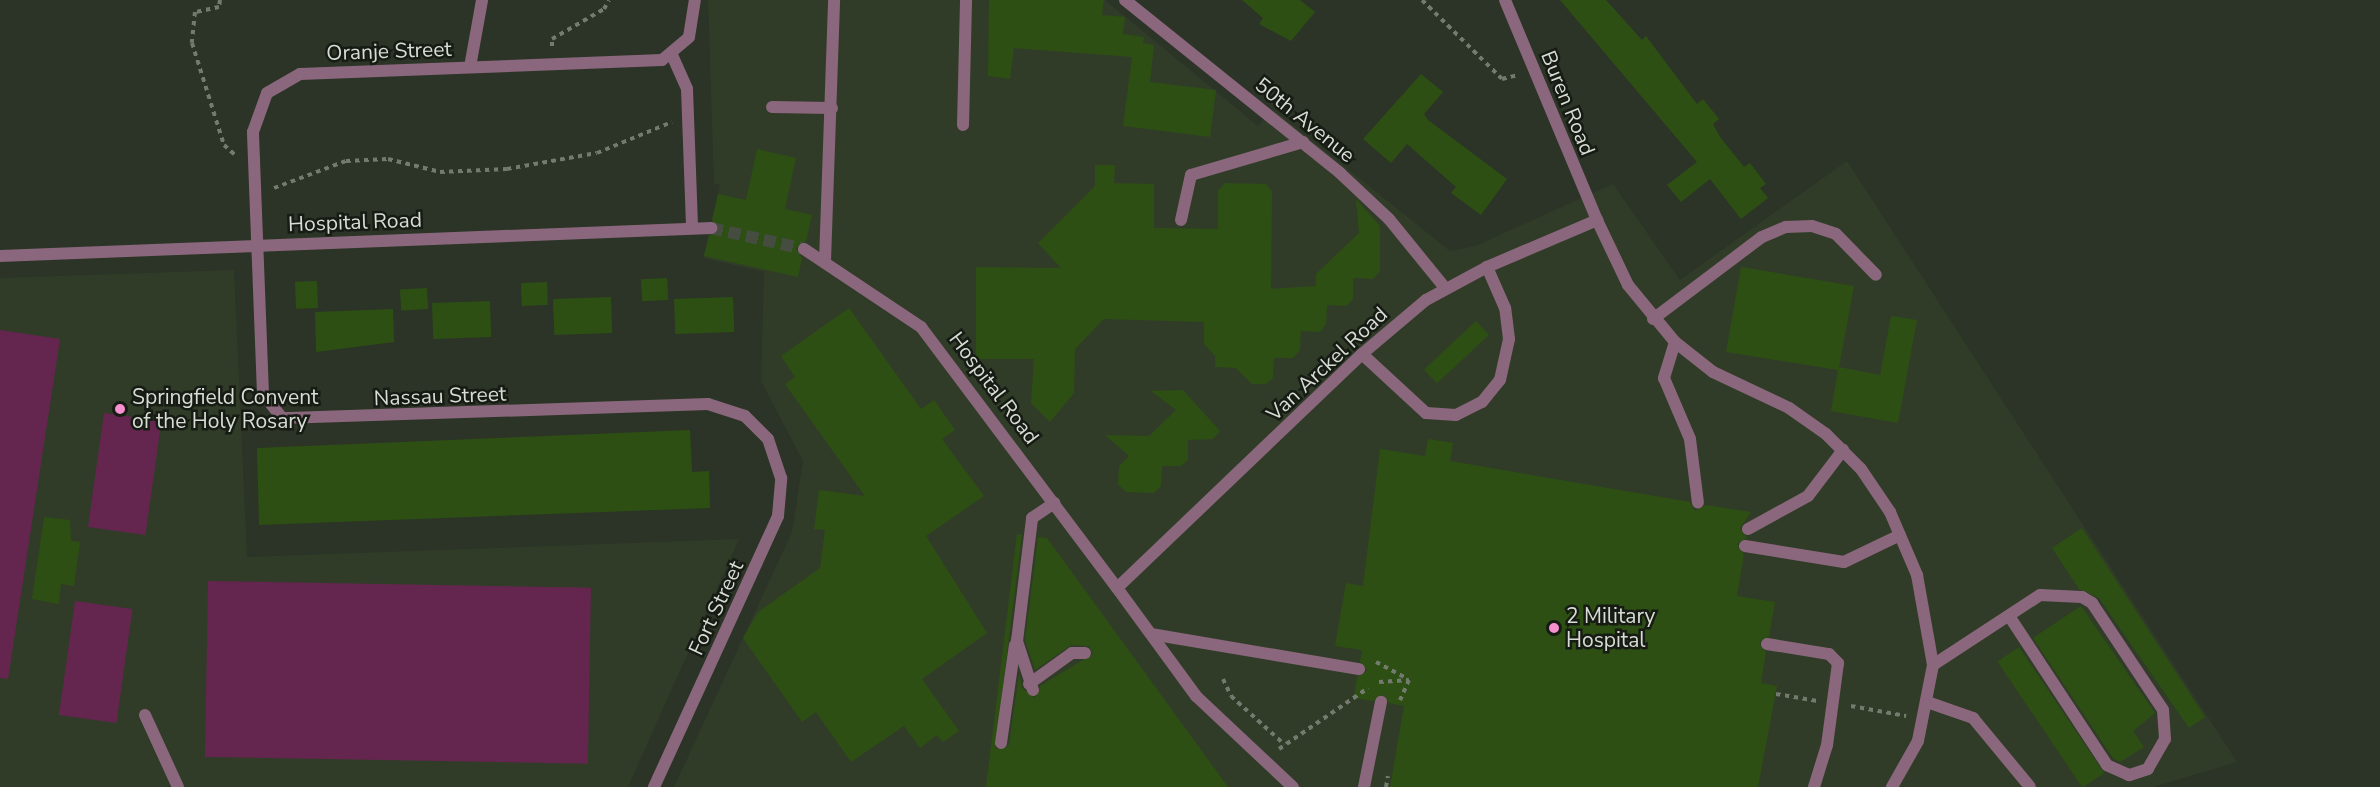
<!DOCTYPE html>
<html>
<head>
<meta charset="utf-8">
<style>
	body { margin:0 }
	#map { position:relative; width:2380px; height:787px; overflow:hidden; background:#2b3426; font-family:"Nunito Sans",sans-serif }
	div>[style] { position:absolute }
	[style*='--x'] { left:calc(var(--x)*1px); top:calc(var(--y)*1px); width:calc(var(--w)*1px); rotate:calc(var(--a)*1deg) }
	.built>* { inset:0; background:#303c28 }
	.green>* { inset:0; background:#64264e; transform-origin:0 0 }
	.building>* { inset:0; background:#2e4f14; transform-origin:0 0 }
	.street-tunnel>* { height:12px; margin-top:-6px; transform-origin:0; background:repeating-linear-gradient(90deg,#454d40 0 12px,transparent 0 18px) }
	.path>* { height:4px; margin-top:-2px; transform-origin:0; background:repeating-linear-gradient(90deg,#737a6e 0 4.5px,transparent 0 9px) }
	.lane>* { height:12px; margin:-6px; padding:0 6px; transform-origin:6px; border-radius:6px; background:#8a677c }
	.street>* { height:12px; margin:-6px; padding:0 6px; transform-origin:6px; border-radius:6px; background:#8a677c }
	.dots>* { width:16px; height:16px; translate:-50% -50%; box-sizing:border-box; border:3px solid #161b14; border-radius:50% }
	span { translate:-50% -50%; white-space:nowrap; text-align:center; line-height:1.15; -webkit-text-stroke:5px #161b14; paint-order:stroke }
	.street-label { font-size:21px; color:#d7ddd4 }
	.poi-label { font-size:21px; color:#d7ddd4 }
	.left { translate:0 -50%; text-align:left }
</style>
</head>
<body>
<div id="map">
	<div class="built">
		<div style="clip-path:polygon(708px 0,1105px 0,1258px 126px,1274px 110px,1450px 251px,1475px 246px,1613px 184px,1680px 280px,1847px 161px,2237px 762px,2153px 787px,674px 787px,792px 532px,803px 461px,761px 381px,764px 272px,703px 258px,720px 185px,714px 183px)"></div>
		<div style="clip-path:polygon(234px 270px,247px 557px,739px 539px,628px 787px,0 787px,0 278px)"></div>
	</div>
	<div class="green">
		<div style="clip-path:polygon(0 330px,60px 339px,8px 679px,0 678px)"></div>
		<div style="left:104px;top:413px;width:58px;height:115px;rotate:8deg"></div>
		<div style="left:208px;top:581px;width:383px;height:176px;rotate:1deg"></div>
		<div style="left:75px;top:601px;width:58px;height:115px;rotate:8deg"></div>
	</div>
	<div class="building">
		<div style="clip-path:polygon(989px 0,1104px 0,1102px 15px,1125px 17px,1123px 34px,1144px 37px,1143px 43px,1154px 45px,1150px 82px,1216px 90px,1210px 137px,1123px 126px,1132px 57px,1014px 48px,1010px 79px,988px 76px)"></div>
		<div style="clip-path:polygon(1242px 0,1300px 0,1315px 12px,1291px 41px,1259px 24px,1263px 18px)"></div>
		<div style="clip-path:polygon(1560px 0,1606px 0,1642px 40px,1646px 36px,1697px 104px,1703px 99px,1719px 119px,1713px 124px,1720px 137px,1744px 167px,1750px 163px,1766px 184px,1760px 188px,1768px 198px,1741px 219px,1710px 179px,1681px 202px,1667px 185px,1697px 162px)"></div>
		<div style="clip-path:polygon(1421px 74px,1443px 92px,1424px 114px,1428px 120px,1507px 179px,1481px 215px,1451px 193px,1456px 187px,1407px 144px,1391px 163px,1363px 139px)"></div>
		<div style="clip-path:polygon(757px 149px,796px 158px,785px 209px,812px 215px,806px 241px,796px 248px,802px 258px,798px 277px,704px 256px,709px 236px,719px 228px,712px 220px,718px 194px,746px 200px)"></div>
		<div style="clip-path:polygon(1095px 165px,1115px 165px,1114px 183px,1154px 184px,1154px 228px,1218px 229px,1218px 191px,1225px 183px,1266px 184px,1272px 191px,1271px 289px,1316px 286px,1316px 274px,1359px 233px,1356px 199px,1380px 226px,1380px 271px,1373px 279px,1353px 278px,1353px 299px,1346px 306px,1327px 305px,1326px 324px,1320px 332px,1301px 331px,1300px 350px,1293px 358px,1274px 358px,1273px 378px,1266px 384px,1252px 384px,1236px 368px,1215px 367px,1215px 356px,1204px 344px,1204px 322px,1104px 319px,1075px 349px,1074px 393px,1050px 422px,1031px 403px,1034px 359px,976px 359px,976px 267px,1061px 268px,1038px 243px,1095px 186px)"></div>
		<div style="clip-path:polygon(1741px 267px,1854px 286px,1839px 367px,1880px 375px,1891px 316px,1917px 320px,1898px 423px,1831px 411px,1838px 370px,1726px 352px)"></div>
		<div style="left:667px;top:278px;width:22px;height:26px;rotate:87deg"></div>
		<div style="left:317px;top:281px;width:27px;height:22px;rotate:88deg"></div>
		<div style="left:547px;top:282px;width:23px;height:26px;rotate:88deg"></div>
		<div style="left:427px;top:288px;width:21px;height:27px;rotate:87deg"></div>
		<div style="left:611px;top:297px;width:36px;height:58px;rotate:88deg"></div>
		<div style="left:733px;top:297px;width:35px;height:59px;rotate:88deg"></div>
		<div style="left:490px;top:301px;width:36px;height:58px;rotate:88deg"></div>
		<div style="clip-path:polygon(849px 308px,921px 409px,934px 400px,955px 430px,942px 439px,984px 496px,926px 536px,987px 633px,922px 679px,959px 731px,943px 742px,937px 735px,920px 748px,904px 726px,851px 762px,816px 712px,802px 722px,743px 638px,758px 612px,820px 568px,825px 530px,814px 529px,819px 490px,865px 496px,785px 384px,795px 377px,781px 356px)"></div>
		<div style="clip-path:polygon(393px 309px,394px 342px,316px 352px,315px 312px)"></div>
		<div style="left:1476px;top:321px;width:19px;height:71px;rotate:47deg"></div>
		<div style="clip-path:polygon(1183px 390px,1220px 431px,1213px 439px,1188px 440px,1188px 460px,1181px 466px,1162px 466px,1161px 486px,1154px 493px,1126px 492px,1118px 484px,1119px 466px,1129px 456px,1105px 435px,1149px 436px,1176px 410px,1151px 391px)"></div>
		<div style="clip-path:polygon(690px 430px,692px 472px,709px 471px,710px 508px,259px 525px,257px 448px)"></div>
		<div style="clip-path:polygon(1428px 439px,1453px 443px,1450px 461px,1690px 502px,1695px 511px,1706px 505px,1751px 512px,1740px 528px,1747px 538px,1737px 544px,1744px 554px,1737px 596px,1775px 602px,1769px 636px,1759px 643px,1766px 652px,1761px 683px,1777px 686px,1758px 787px,1390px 787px,1404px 706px,1389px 703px,1382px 694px,1373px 701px,1354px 698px,1357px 677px,1367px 671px,1360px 661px,1362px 650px,1335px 646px,1346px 583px,1363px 586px,1380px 449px,1425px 456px)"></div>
		<div style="clip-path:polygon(44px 517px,70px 520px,71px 541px,80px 542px,74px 586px,61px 584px,59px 604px,32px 599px)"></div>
		<div style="clip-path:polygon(2082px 528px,2205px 717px,2189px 728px,2099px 598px,2079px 589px,2052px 548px)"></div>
		<div style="clip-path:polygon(1017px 534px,1022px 535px,995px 749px,1009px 745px,1019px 674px,1022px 688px,1035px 698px,1040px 686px,1093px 654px,1089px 646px,1071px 645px,1035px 670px,1025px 640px,1038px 537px,1047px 538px,1228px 787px,986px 787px)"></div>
		<div style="clip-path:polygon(2081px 606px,2155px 713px,2133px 731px,2144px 747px,2120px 762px,2113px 758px,2033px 638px)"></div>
		<div style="left:2019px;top:647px;width:152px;height:26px;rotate:56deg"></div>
	</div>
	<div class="street-tunnel">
		<div style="--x:711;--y:228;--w:95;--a:12.7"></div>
	</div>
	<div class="path">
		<div style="--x:220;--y:0;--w:7;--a:98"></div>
		<div style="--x:219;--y:7;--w:25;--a:168"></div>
		<div style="--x:195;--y:12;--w:31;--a:96"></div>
		<div style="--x:192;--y:43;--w:107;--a:72.6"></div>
		<div style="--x:224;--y:145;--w:15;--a:42"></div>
		<div style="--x:1422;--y:0;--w:112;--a:44.6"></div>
		<div style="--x:1502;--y:79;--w:16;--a:-14"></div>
		<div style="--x:552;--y:46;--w:7;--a:-90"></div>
		<div style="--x:552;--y:39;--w:60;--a:-30"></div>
		<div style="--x:604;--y:9;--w:10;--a:-61"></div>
		<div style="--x:274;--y:188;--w:77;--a:-20.6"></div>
		<div style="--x:346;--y:161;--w:42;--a:-2.7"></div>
		<div style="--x:388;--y:159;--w:54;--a:14"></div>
		<div style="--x:440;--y:172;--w:67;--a:-2.6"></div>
		<div style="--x:507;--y:169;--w:91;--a:-10.1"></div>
		<div style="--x:597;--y:153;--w:81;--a:-22.5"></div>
		<div style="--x:1376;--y:662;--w:34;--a:28"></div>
		<div style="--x:1223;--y:679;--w:19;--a:65"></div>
		<div style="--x:1231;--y:696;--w:72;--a:42.2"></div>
		<div style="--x:1379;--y:682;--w:30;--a:-4"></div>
		<div style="--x:1409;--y:680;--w:22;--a:114"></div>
		<div style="--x:1776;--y:694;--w:42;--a:9.7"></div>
		<div style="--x:1851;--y:706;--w:56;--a:10.3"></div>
		<div style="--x:1279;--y:749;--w:108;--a:-34.4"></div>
		<div style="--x:1386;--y:787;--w:11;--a:-80"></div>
	</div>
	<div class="lane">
		<div style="--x:672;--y:55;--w:37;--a:66"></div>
		<div style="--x:687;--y:89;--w:139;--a:87.9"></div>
		<div style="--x:470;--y:67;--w:68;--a:-79.8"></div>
		<div style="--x:772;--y:107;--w:60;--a:1"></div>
		<div style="--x:963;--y:125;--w:125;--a:-88.6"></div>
		<div style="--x:1181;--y:220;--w:46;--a:-77.5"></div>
		<div style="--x:1191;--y:175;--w:117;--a:-16.4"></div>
		<div style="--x:1597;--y:220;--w:72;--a:64.5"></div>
		<div style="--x:1628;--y:285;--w:74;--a:50.5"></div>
		<div style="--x:1675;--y:342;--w:48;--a:38.3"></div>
		<div style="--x:1713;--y:372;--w:84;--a:25.3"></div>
		<div style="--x:1789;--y:408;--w:45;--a:35.1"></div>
		<div style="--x:1826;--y:434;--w:49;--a:45"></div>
		<div style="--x:1861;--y:469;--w:52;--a:56"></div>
		<div style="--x:1890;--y:512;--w:69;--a:66.8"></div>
		<div style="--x:1917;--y:575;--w:91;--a:79.9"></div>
		<div style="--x:1933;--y:665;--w:77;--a:101.2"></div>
		<div style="--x:1918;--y:741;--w:53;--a:119.5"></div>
		<div style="--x:825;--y:261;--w:261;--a:-88"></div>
		<div style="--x:1653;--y:319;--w:136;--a:-37"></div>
		<div style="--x:1762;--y:237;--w:26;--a:-23"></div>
		<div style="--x:1786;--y:227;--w:26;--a:-2"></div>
		<div style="--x:1812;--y:226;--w:25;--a:18"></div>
		<div style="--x:1836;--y:234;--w:57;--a:45.7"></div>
		<div style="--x:1675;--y:342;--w:38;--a:107"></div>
		<div style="--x:1664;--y:378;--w:66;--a:66.9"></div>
		<div style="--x:1690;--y:439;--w:64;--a:82.9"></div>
		<div style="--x:1362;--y:354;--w:87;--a:42.7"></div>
		<div style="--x:1426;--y:413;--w:30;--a:4"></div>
		<div style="--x:1456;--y:415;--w:29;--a:-27"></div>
		<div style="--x:1482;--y:402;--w:28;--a:-51"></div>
		<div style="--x:1500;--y:380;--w:42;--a:-77.6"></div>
		<div style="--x:1509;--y:339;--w:31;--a:-97"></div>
		<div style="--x:1505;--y:308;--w:45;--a:-113.7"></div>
		<div style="--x:1748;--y:529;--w:68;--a:-28.8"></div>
		<div style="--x:1808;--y:496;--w:58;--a:-52.7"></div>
		<div style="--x:1745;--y:546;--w:100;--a:9.2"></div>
		<div style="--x:1844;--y:562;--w:62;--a:-25.7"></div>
		<div style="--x:1117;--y:588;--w:134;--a:53.8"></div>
		<div style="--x:1196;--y:696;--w:133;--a:43.2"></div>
		<div style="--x:1151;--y:634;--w:211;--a:9.6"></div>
		<div style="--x:1767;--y:644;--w:63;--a:9.2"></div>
		<div style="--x:1829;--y:654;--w:13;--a:45"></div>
		<div style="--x:1838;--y:663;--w:83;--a:97.6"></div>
		<div style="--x:1827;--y:745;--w:44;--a:107.2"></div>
		<div style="--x:1933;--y:665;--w:128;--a:-33.2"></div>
		<div style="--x:2040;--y:595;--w:42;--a:2.7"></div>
		<div style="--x:2082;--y:597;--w:12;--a:31"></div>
		<div style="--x:2092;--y:603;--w:128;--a:56.4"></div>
		<div style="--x:2163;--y:710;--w:29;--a:86"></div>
		<div style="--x:2165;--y:739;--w:34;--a:120"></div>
		<div style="--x:2148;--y:769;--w:20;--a:162"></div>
		<div style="--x:2129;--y:775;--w:24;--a:-156"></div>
		<div style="--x:2107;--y:765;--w:178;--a:-123.3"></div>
		<div style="--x:1029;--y:684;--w:53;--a:-35.8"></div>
		<div style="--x:1072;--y:653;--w:13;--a:0"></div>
		<div style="--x:1033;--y:690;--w:52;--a:-108.1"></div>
		<div style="--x:1017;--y:641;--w:124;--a:-83"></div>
		<div style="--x:1032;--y:518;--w:27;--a:-34"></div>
		<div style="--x:1930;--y:703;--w:46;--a:19.2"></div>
		<div style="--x:1973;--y:718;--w:89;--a:50.4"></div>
		<div style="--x:145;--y:715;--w:79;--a:65.4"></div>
		<div style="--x:1001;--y:743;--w:99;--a:-81.9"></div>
		<div style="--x:1364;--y:787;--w:87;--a:-78.7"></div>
	</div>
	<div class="street">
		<div style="--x:1125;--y:0;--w:276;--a:38.8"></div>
		<div style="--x:1340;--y:173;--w:67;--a:43.2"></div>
		<div style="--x:1389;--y:219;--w:89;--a:50.9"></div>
		<div style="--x:804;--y:249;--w:141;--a:33.7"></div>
		<div style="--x:921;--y:327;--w:326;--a:53.1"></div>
		<div style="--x:1117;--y:588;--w:339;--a:-43.7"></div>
		<div style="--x:1362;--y:354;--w:84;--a:-40.2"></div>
		<div style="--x:1426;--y:300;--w:69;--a:-28.4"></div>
		<div style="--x:1487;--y:267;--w:120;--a:-23.1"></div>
		<div style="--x:1597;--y:220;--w:238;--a:-112.7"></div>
		<div style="--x:0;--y:256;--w:712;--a:-2.26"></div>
		<div style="--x:654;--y:787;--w:298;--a:-65.4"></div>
		<div style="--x:778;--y:516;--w:38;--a:-85"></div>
		<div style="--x:781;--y:478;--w:41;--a:-108.4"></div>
		<div style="--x:768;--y:439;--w:33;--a:-135"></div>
		<div style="--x:745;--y:416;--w:39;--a:-162"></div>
		<div style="--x:708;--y:404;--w:426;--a:178.1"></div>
		<div style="--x:282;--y:418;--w:31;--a:-128"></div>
		<div style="--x:263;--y:394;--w:262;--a:-92.2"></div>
		<div style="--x:253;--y:132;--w:41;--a:-70.3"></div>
		<div style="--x:267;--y:93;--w:38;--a:-30"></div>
		<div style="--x:300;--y:74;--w:362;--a:-2.2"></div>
		<div style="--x:662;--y:60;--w:35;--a:-40"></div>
		<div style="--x:689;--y:37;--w:37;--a:-81"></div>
	</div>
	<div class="dots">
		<div style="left:120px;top:409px;background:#f690cf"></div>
		<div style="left:1554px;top:628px;background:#f690cf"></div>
	</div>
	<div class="street-label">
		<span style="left:389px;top:51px;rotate:-2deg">Oranje Street</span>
		<span style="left:1568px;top:103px;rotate:68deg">Buren Road</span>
		<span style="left:1305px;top:120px;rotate:39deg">50th Avenue</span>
		<span style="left:355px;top:222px;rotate:-2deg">Hospital Road</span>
		<span style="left:1327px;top:364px;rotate:-43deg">Van Arckel Road</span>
		<span style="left:994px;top:388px;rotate:53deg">Hospital Road</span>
		<span style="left:440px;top:396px;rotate:-2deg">Nassau Street</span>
		<span style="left:716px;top:608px;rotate:-65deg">Fort Street</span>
	</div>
	<div class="poi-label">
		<span class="left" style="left:132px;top:409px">Springfield Convent<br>of the Holy Rosary</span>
		<span class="left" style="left:1566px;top:628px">2 Military<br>Hospital</span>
	</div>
</div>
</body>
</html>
